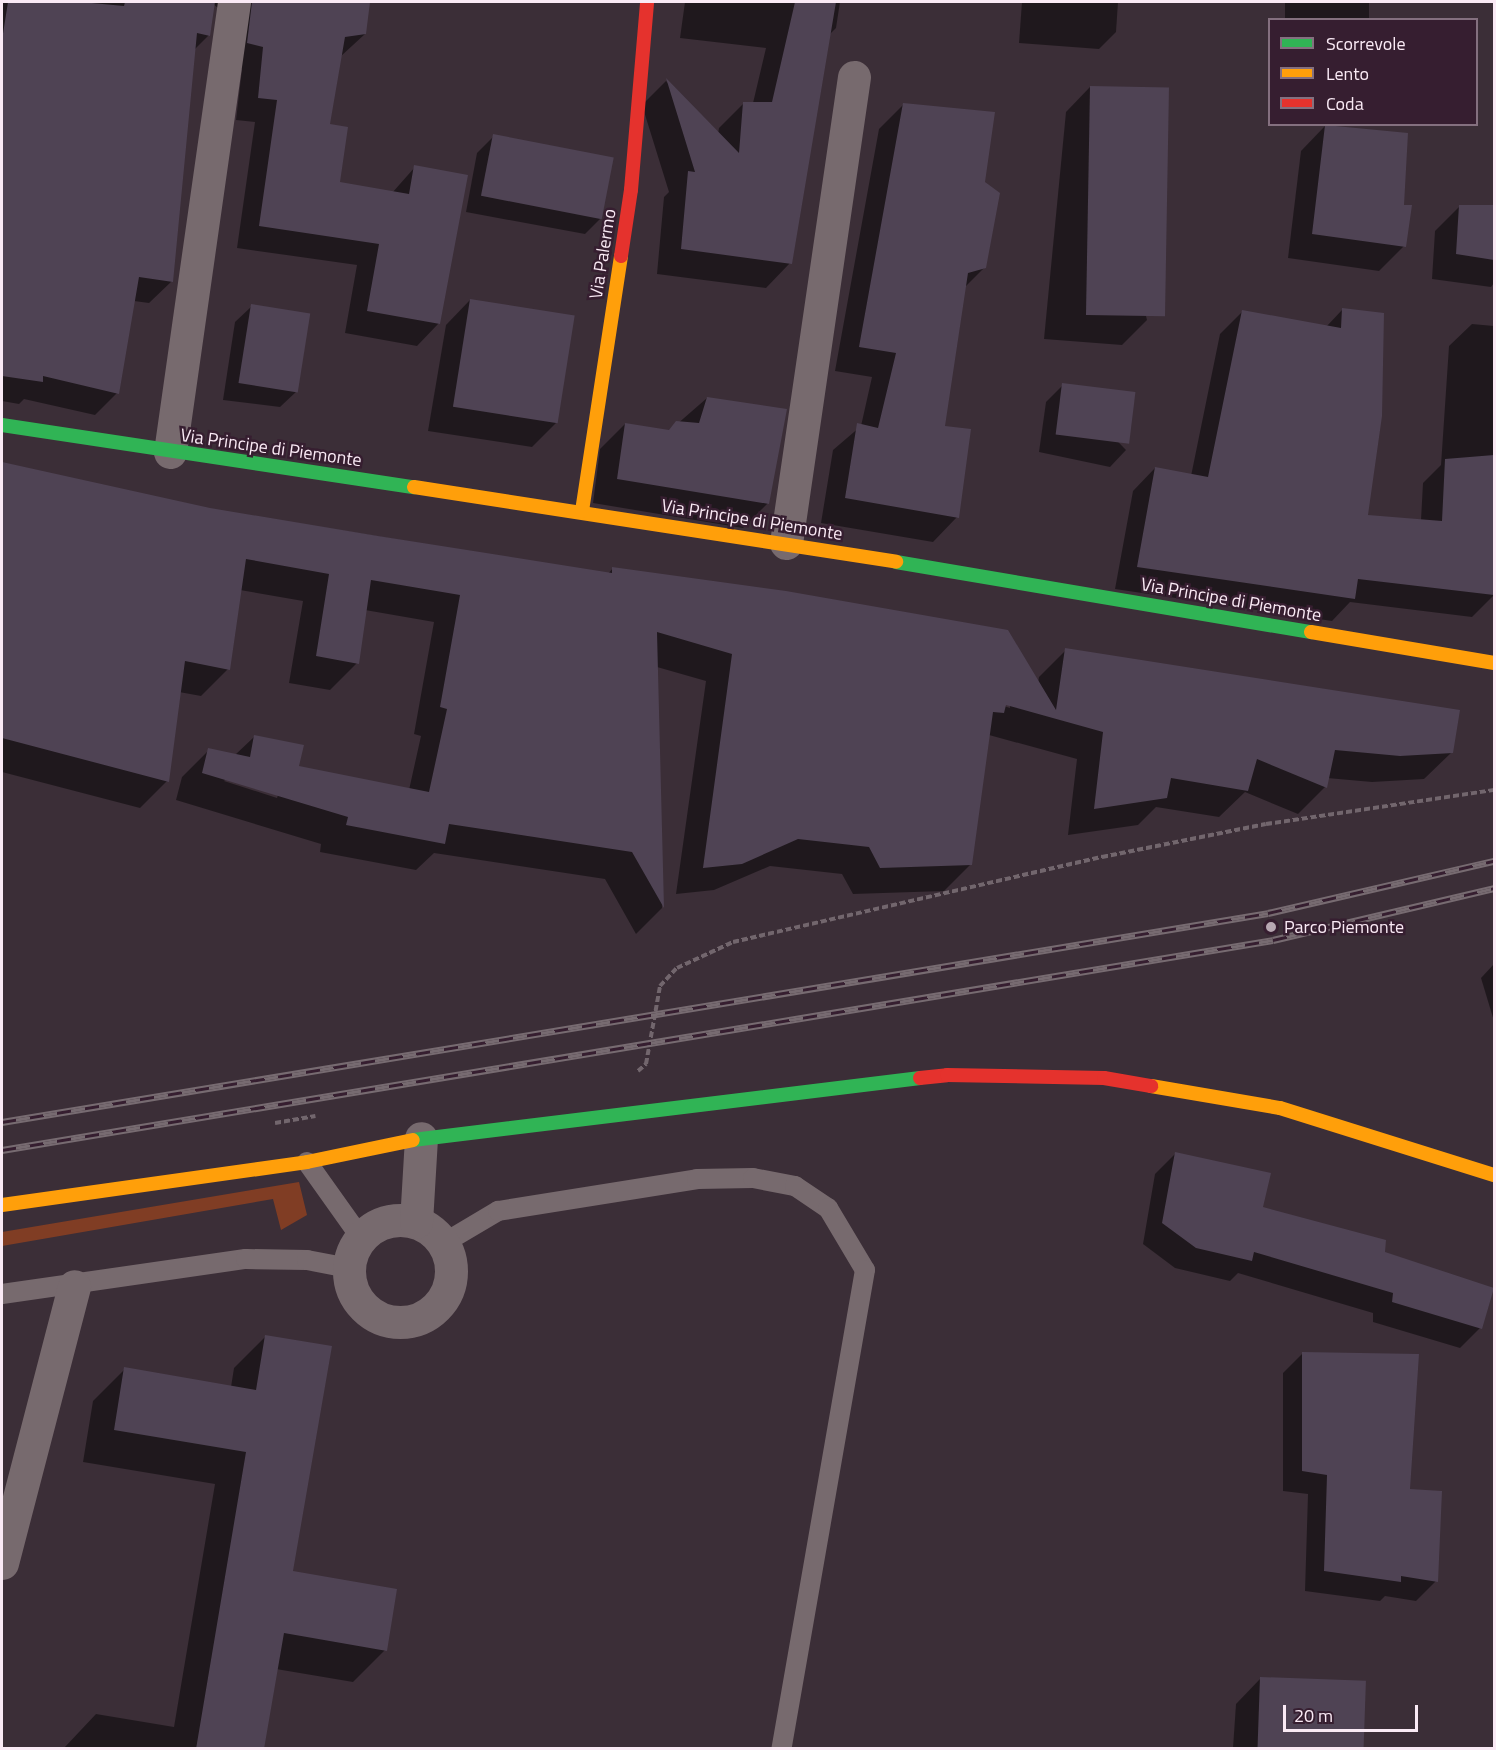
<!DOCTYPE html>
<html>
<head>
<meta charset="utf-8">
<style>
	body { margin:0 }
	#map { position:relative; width:1496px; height:1750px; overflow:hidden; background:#3b2e37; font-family:"Titillium Web",sans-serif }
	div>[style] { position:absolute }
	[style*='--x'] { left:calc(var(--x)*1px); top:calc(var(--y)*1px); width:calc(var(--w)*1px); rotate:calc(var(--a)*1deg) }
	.green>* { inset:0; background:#803d24 }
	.shadow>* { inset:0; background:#0007; transform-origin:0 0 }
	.building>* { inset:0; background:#4f4354; transform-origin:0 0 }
	.path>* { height:4px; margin-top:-2px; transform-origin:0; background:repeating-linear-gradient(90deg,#72666d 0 6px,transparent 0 9px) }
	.lane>* { height:20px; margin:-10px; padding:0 10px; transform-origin:10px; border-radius:10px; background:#776a6e }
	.street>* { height:33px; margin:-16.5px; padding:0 16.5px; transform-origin:16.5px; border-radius:16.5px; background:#776a6e }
	.street>.ring { margin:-16.5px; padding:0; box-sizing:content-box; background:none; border:33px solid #776a6e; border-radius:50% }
	.fast>* { height:14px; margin:-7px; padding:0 7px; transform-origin:7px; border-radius:7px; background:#30b455 }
	.slow>* { height:14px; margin:-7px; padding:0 7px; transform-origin:7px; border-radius:7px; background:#ff9f0a }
	.jam>* { height:14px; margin:-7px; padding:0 7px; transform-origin:7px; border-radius:7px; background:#e5322d }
	.rail>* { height:7px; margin-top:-3.5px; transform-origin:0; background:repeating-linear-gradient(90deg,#361e30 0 14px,#776b71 0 28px); box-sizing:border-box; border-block:2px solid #776b71 }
	.dots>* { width:16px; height:16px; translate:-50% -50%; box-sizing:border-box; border:3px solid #361e30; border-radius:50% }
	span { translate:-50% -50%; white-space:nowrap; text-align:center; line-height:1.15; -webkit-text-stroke:5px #361e30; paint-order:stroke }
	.street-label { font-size:18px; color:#faeaf5 }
	.poi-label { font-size:18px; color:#faeaf5 }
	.left { translate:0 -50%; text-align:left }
	.frame { position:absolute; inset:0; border:3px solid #faeaf5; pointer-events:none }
	.legend { position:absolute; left:1268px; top:18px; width:210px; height:108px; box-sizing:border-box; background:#361e30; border:2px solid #84707f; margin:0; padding:8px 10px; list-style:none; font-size:18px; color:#faeaf5 }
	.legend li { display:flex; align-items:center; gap:12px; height:30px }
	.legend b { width:30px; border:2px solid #84707f }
	.scale { position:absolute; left:1283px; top:1705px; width:135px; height:27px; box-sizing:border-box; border:3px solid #faeaf5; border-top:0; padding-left:8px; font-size:18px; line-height:21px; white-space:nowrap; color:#faeaf5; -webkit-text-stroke:4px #361e30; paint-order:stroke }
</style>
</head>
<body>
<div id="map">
	<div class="green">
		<div style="clip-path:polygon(299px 1182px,307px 1215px,281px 1230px,273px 1199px,2px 1246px,2px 1232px)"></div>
	</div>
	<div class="shadow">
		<div style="clip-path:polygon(2px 2px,369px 2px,365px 34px,340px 57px,328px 126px,338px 183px,392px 193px,415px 167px,439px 323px,417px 346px,345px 333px,357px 265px,237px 248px,255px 122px,236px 120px,242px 69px,225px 65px,229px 17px,213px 4px,209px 35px,193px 51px,172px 281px,149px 303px,134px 301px,117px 393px,95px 415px,24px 399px,19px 404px,2px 401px)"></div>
		<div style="clip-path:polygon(685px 2px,840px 2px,836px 28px,828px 36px,790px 263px,766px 288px,657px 274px,664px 197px,669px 192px,642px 105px,666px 81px,718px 134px,719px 128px,744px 103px,753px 103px,766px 48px,680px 38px)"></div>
		<div style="clip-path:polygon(1022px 2px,1118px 2px,1116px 32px,1099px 49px,1019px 43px)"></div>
		<div style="left:1285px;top:2px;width:84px;height:18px"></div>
		<div style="clip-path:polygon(1090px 87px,1147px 320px,1122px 345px,1044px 339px,1066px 112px)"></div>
		<div style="clip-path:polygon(903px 105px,983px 182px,985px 267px,964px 288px,943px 427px,957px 517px,933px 542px,821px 523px,833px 450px,861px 426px,872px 377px,835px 371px,879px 129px)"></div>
		<div style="clip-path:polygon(1325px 126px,1403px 206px,1404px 246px,1379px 271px,1288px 258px,1301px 151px)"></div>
		<div style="clip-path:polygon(494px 136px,602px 217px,585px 234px,466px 212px,477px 153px)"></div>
		<div style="clip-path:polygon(1460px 206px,1494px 206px,1494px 283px,1491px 287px,1432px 279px,1435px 231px)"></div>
		<div style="clip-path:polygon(470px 300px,557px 422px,532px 447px,428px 431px,446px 325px)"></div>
		<div style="clip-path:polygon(252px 306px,297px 391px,280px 407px,223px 400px,235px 322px)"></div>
		<div style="clip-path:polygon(1342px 310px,1366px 516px,1421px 520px,1423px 483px,1441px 465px,1449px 346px,1472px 324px,1494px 326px,1494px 595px,1472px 617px,1350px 602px,1332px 621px,1115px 589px,1133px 491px,1155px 468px,1191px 476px,1220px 334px,1242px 312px,1326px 327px)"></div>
		<div style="clip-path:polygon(1063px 385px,1126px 450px,1110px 467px,1039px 452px,1046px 402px)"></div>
		<div style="clip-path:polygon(707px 398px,768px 503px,743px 528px,593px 503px,600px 449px,625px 424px,668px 432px)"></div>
		<div style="clip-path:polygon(evenodd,2px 463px,210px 509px,608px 574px,613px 568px,1038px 683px,1039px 677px,1066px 650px,1452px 752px,1424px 779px,1372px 782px,1327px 778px,1325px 787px,1298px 814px,1245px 792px,1219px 817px,1156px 807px,1138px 825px,1068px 835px,1077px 759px,989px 735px,971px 864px,944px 891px,853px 894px,842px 874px,770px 866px,714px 890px,676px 894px,706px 681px,657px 667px,662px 908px,636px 934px,605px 879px,434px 853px,416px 870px,320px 852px,321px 844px,176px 800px,182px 777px,209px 750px,235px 755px,254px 737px,297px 768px,409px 790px,421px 736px,414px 734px,434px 622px,365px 610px,357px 663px,330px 690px,289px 683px,303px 601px,240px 590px,228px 669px,201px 696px,179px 692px,167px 781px,140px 808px,2px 772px,2px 463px,998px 704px,1010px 705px,1010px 708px,998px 704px,2px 463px,226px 779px,278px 795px,277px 798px,224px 781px,226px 779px)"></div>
		<div style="clip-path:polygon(1494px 964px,1494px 1021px,1481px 978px)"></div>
		<div style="clip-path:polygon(1175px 1154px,1262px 1208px,1383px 1254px,1480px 1328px,1460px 1348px,1373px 1322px,1373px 1313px,1238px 1273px,1230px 1281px,1175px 1268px,1143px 1244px,1155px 1174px)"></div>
		<div style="clip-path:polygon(266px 1336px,292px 1572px,385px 1650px,353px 1682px,276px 1669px,263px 1748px,64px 1748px,96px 1714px,174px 1727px,215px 1484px,83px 1462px,93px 1401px,125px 1369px,231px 1387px,234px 1368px)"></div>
		<div style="clip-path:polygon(1303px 1353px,1408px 1491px,1436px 1581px,1416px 1601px,1385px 1596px,1380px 1601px,1305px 1591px,1308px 1494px,1283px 1491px,1283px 1373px)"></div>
		<div style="clip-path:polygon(1260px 1679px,1362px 1748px,1233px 1748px,1236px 1704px)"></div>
	</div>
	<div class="building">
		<div style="clip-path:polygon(8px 2px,81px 2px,124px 6px,125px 2px,215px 2px,210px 36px,197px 33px,173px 282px,139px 277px,119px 394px,43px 376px,43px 382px,2px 376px,2px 40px)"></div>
		<div style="clip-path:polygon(252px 2px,370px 2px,366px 34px,345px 37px,330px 124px,348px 127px,340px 182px,409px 194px,414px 165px,468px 175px,440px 324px,367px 311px,379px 244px,259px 226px,277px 100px,258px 98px,263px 47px,247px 43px)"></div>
		<div style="clip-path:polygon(795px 2px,836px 2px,792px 264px,681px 249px,688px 171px,695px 172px,666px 78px,739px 153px,743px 102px,772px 102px)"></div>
		<div style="left:1090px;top:86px;width:79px;height:229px;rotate:1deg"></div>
		<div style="clip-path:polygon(903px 103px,995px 112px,985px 182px,1000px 193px,986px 268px,968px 273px,945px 426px,971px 429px,959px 518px,845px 498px,857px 423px,878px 428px,896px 353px,859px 347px)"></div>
		<div style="clip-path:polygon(1325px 125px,1408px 133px,1404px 205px,1412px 205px,1406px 247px,1312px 234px)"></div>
		<div style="left:493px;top:134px;width:123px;height:63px;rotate:11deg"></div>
		<div style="clip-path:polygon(1459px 205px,1494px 205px,1494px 260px,1456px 254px)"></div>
		<div style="left:470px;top:299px;width:106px;height:109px;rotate:9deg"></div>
		<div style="left:251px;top:304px;width:60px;height:80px;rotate:9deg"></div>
		<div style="clip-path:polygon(1342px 308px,1384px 313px,1382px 416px,1368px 515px,1442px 521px,1445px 459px,1494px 455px,1494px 595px,1358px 579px,1355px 599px,1137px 567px,1155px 467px,1208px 477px,1242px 310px,1341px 328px)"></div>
		<div style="left:1062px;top:383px;width:74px;height:52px;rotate:7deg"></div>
		<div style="clip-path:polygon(707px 397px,787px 409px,769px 504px,617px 479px,625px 423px,669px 430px,676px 421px,699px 423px)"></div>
		<div style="clip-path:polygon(2px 462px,210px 508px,378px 536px,612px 573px,612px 567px,786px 591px,1008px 630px,1056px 710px,1065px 648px,1460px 710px,1453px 753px,1400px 756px,1335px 750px,1327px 788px,1257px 759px,1248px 791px,1171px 778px,1167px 798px,1094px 809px,1103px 732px,1006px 705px,1004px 713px,993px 712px,972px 865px,880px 868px,869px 847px,798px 839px,742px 864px,703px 868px,732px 654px,657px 632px,664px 908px,632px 852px,449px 824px,445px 844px,346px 825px,348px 817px,202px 773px,208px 748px,250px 757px,254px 735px,304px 745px,299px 766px,429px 792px,447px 709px,440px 707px,460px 595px,371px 580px,359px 664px,316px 656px,329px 574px,246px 559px,230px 670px,185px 661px,169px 782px,2px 738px)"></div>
		<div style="clip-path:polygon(1175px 1152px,1271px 1173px,1263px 1207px,1386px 1240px,1385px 1252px,1494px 1288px,1482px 1329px,1392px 1302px,1393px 1293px,1254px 1252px,1252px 1261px,1196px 1248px,1162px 1223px)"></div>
		<div style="clip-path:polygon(265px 1335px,332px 1346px,293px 1571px,397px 1589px,387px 1651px,284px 1633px,264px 1749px,196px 1749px,246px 1452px,114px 1430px,124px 1367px,256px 1390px)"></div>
		<div style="clip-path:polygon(1302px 1352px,1419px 1354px,1410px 1489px,1442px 1491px,1438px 1582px,1401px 1576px,1401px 1582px,1324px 1571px,1327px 1475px,1302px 1471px)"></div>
		<div style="left:1260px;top:1677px;width:106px;height:72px;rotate:2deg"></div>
	</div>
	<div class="path">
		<div style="--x:638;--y:1071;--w:11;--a:-41"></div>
		<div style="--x:646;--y:1064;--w:79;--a:-79.8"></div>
		<div style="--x:660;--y:986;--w:25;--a:-47"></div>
		<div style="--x:677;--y:968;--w:62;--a:-24.9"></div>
		<div style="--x:733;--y:942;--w:379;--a:-13"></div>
		<div style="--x:1102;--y:857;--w:167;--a:-11.4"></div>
		<div style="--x:1266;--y:824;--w:231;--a:-8.5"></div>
		<div style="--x:275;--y:1123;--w:41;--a:-9.9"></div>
	</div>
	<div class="lane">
		<div style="--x:307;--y:1162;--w:93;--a:54.6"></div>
		<div style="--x:444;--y:1243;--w:63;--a:-30.7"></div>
		<div style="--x:498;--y:1211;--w:202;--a:-9.1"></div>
		<div style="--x:697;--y:1179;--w:56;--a:-1"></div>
		<div style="--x:753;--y:1178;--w:43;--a:10.8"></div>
		<div style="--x:795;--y:1186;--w:40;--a:34"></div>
		<div style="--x:828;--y:1208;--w:72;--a:59.2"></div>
		<div style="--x:865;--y:1270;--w:485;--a:99.9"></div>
		<div style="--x:2;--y:1294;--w:246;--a:-8.2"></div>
		<div style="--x:246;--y:1259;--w:61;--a:0.9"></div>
		<div style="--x:307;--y:1260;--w:43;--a:10.8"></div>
	</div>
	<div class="street">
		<div style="--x:170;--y:452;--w:455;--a:-81.9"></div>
		<div style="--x:786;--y:543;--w:471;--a:-81.7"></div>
		<div class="ring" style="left:349px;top:1220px;width:69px;height:69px"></div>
		<div style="--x:416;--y:1222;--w:84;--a:-86.6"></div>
		<div style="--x:2;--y:1563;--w:286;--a:-75.4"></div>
	</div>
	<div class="fast">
		<div style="--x:2;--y:425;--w:417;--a:8.6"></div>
		<div style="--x:896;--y:562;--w:421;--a:9.6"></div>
		<div style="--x:413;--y:1140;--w:511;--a:-6.97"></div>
	</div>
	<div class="slow">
		<div style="--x:414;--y:487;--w:488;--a:8.8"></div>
		<div style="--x:582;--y:511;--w:258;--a:-81.3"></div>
		<div style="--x:1311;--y:632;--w:186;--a:9.6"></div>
		<div style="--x:1151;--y:1086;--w:131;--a:9.7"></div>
		<div style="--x:1280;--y:1108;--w:224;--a:17.4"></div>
		<div style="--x:2;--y:1205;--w:308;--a:-8"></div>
		<div style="--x:307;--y:1162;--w:108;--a:-11.7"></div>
	</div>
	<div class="jam">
		<div style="--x:621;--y:256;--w:67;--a:-81.4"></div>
		<div style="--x:631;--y:190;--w:189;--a:-85.1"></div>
		<div style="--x:920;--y:1078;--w:27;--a:-6"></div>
		<div style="--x:947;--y:1075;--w:157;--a:1.1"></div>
		<div style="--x:1104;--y:1078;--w:48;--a:9.7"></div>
	</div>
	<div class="rail">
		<div style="--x:2;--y:1122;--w:1283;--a:-9.37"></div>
		<div style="--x:1268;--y:913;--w:232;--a:-13"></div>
		<div style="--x:2;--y:1150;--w:1288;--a:-9.38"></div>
		<div style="--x:1273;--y:940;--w:227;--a:-13.2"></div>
	</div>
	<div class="dots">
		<div style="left:1271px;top:927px;background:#b7a8b2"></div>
	</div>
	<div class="street-label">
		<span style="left:603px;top:254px;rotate:-81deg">Via Palermo</span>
		<span style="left:271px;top:448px;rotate:8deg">Via Principe di Piemonte</span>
		<span style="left:752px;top:520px;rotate:9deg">Via Principe di Piemonte</span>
		<span style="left:1231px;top:600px;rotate:10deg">Via Principe di Piemonte</span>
	</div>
	<div class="poi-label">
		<span class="left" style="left:1284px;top:927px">Parco Piemonte</span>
	</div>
	<div class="frame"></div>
	<ul class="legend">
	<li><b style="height:8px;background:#30b455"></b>Scorrevole</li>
	<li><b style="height:8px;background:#ff9f0a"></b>Lento</li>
	<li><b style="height:8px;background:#e5322d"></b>Coda</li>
	</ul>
	<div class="scale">20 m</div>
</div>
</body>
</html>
